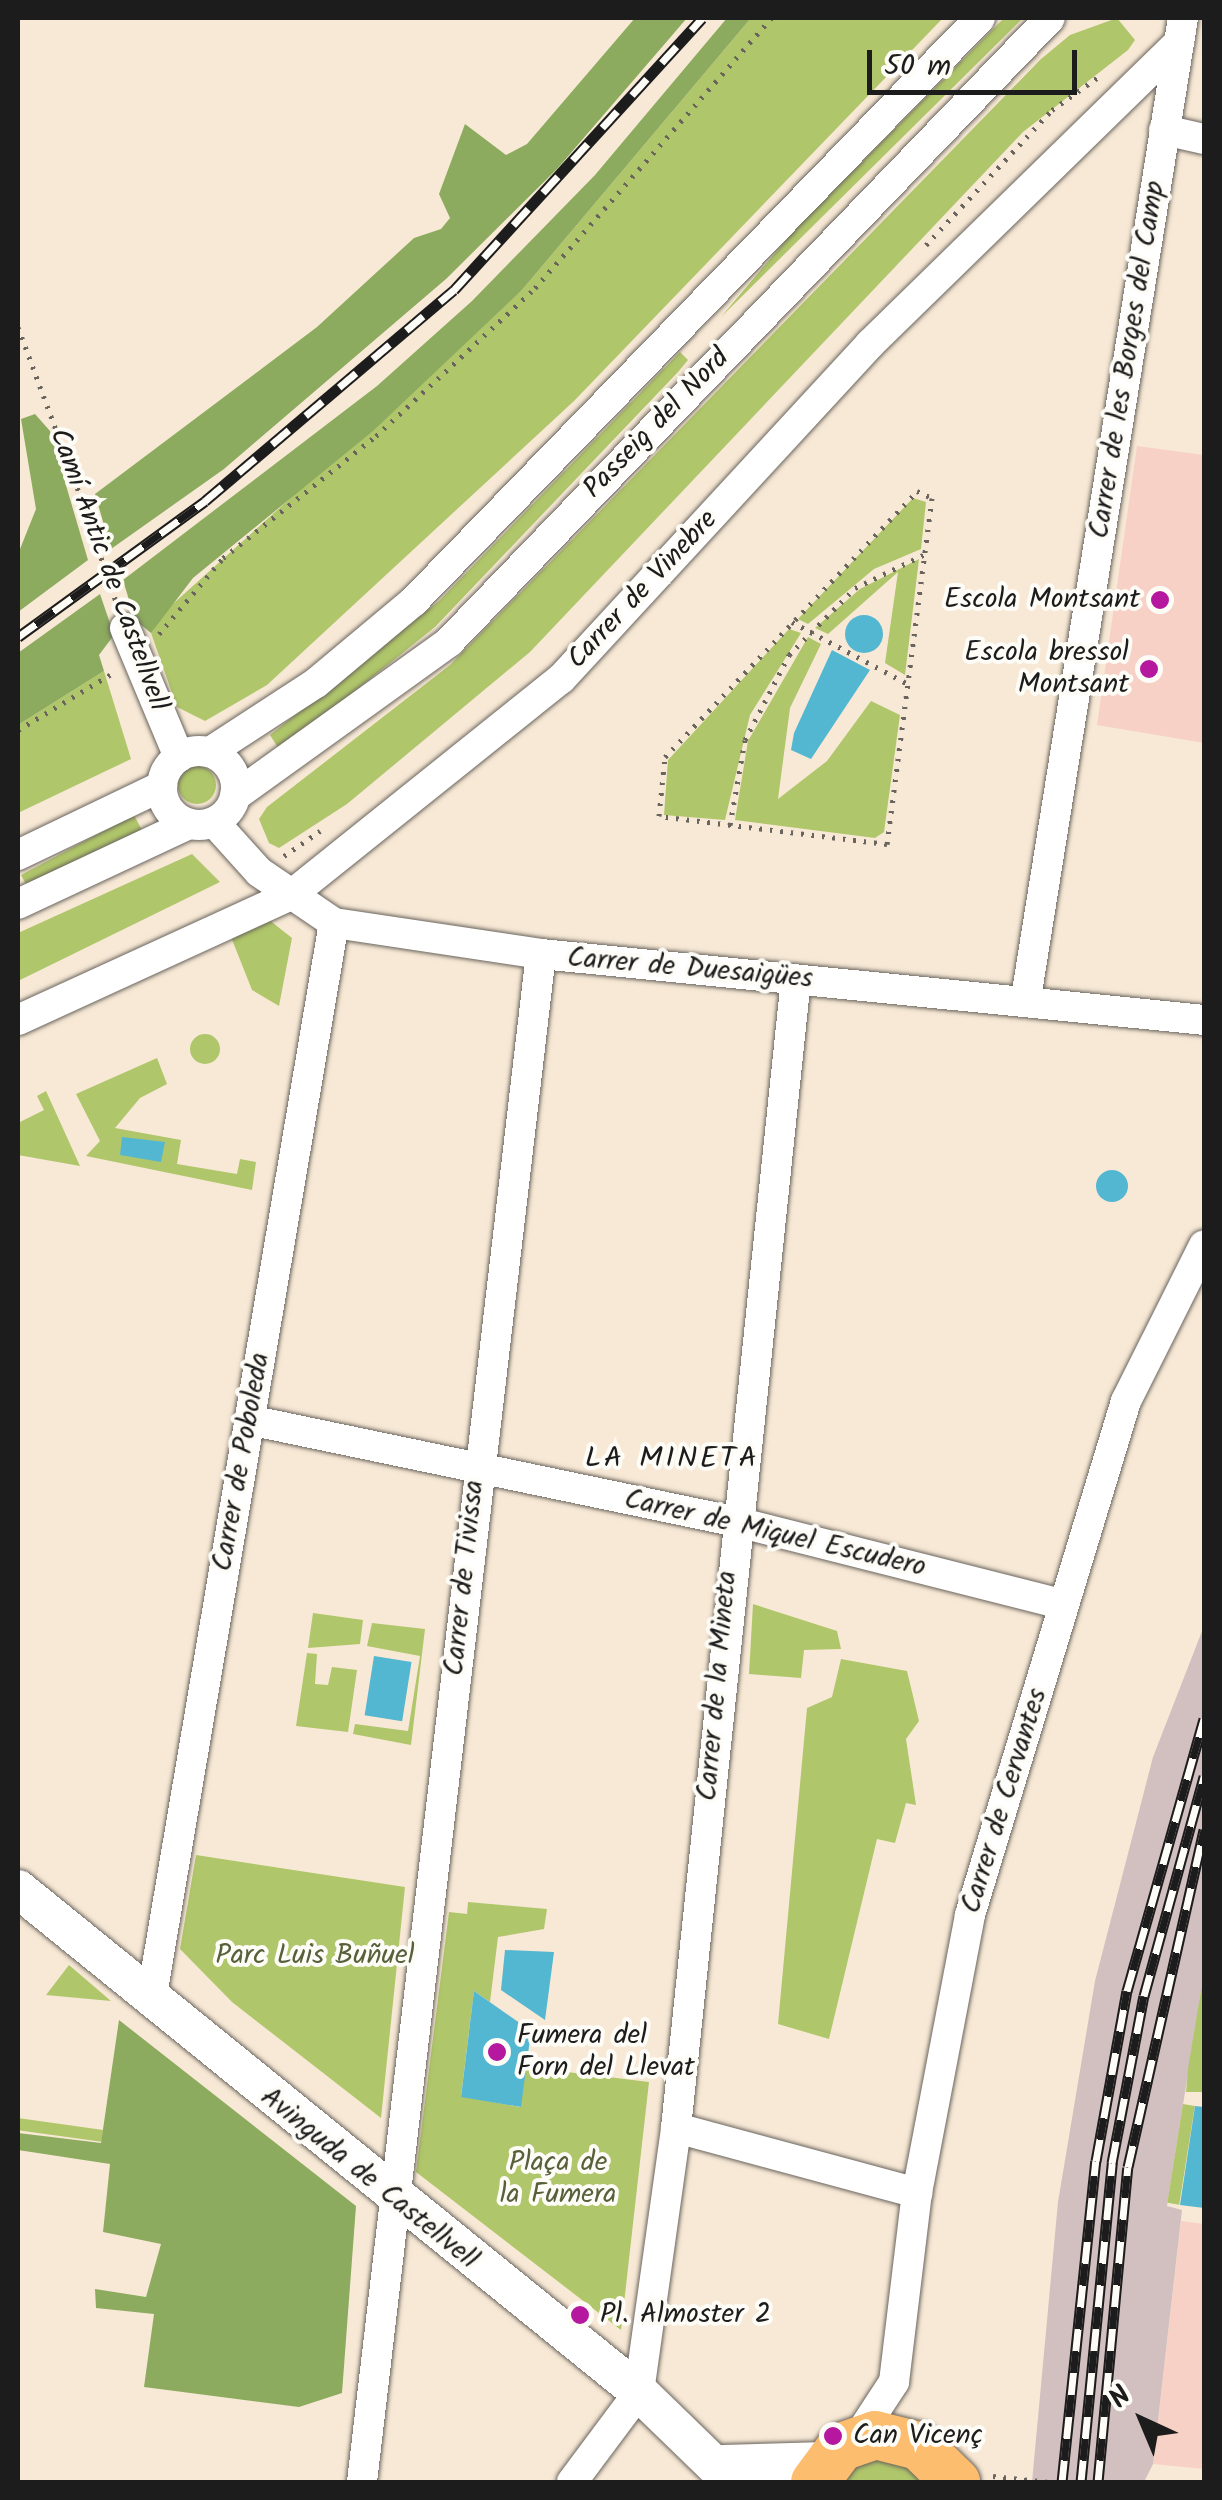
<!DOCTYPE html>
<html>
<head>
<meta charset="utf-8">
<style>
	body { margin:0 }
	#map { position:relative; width:1222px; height:2500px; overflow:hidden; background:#f8e9d6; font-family:Kalam,sans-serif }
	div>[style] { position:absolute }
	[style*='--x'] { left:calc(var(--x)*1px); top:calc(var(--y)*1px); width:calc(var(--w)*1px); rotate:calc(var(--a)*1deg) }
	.built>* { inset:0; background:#f7d1c6 }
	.industrial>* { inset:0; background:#d2bfbf }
	.green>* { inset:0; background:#b0c66a; transform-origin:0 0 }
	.round { border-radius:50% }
	.forest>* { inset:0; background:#8cab5e }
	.water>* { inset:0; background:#53b7d1; transform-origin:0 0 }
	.path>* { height:5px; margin-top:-2.5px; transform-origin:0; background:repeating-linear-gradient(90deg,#69645d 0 2.5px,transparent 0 10.5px) }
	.roads { filter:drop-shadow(0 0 2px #69645d) drop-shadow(0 0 2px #69645d) }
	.minor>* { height:30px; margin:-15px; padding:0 15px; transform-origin:15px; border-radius:15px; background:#fff }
	.minor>.ring { margin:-15px; padding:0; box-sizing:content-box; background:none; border:30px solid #fff; border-radius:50% }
	.tertiary>* { height:38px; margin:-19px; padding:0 19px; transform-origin:19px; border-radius:19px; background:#fff }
	.primary>* { height:48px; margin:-24px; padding:0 24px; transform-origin:24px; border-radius:24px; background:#fcbd6f }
	.rail>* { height:11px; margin-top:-5.5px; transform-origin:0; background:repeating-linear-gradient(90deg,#fdfcf7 0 22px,#1c1c1c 0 44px); box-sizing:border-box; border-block:2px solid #1c1c1c }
	.path-bridge>* { height:5px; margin-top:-2.5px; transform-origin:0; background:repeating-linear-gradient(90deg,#69645d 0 2.5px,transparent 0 10.5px) }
	.dots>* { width:28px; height:28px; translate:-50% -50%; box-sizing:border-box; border:5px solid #fdfcf7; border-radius:50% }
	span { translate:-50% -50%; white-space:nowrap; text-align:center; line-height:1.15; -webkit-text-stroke:8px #fdfcf7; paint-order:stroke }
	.street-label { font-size:28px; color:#1c1c1c }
	.poi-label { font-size:28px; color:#1c1c1c }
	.right { translate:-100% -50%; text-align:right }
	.left { translate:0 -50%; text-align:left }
	.park-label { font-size:28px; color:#57603b }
	.neighbourhood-label { font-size:30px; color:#1c1c1c; letter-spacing:2.5px }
	.frame { position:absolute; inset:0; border:20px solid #1c1c1c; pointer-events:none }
	.north { position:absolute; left:1092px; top:2370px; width:100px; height:100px; -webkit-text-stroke:8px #fdfcf7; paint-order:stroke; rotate:316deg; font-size:28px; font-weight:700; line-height:40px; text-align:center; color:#1c1c1c }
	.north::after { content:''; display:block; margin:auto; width:35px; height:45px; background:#1c1c1c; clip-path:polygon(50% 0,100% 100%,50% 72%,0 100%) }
	.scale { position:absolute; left:867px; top:50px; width:210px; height:45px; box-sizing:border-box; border:5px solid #1c1c1c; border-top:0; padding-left:12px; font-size:30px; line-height:35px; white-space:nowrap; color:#1c1c1c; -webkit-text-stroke:8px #fdfcf7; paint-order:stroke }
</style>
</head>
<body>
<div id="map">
	<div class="built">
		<div style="clip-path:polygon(1137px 446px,1204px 455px,1204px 743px,1097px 725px)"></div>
		<div style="clip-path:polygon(1181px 2221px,1204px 2224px,1204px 2469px,1153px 2464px)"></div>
	</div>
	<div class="industrial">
		<div style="clip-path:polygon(1204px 1626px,1204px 1972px,1167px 2206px,1182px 2210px,1153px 2464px,1144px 2482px,1032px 2482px,1058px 2202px,1095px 1981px,1153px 1757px)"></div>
	</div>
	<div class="green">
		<div style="clip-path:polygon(751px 18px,943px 18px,574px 401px,267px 685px,205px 721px,177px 707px,151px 633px,165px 611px,522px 290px)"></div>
		<div style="clip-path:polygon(1004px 18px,1023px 18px,721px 317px,793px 232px)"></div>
		<div style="clip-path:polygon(1117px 18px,1135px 40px,1128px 50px,1023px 132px,530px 652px,347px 804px,279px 848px,269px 843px,259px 819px,267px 807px,450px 665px,1041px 59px,1070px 35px)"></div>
		<div style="clip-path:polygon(680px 352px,688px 360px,678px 372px,435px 627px,280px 751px,270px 735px,439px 601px)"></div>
		<div style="clip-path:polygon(913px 498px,926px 502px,921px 549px,874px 569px,808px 624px,798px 619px)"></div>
		<div style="clip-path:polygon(919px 559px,905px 675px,885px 663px,898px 572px,828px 634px,815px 628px,860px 589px)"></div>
		<div style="clip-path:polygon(789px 629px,801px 633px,750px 715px,725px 820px,664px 815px,668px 760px)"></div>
		<div style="clip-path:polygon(808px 637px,821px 644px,790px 708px,778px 799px,827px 761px,871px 701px,900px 715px,884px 832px,875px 838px,735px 820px,748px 741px)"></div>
		<div style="clip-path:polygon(104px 671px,131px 759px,18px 813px,18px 725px)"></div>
		<div class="round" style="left:178px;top:766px;width:38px;height:38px"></div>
		<div style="left:134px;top:815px;width:17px;height:128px;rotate:62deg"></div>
		<div style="clip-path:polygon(192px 854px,220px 882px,18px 981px,18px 933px)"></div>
		<div style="clip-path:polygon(268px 919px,292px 938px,279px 1006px,252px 990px,231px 937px)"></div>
		<div class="round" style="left:190px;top:1034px;width:30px;height:30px"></div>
		<div style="clip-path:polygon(157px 1058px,167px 1084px,140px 1098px,115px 1128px,181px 1140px,177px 1164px,237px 1174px,240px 1159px,256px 1162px,252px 1190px,86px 1156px,100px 1141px,76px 1094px)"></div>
		<div style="clip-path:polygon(46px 1091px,80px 1166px,18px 1155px,18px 1123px,44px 1110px,37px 1096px)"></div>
		<div style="clip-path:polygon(753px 1604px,837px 1631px,841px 1649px,804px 1650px,801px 1678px,749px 1674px)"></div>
		<div style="clip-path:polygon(313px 1613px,363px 1620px,360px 1644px,308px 1648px)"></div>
		<div style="clip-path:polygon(372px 1623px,425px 1629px,411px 1745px,353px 1734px,355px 1724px,408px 1731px,420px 1656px,367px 1646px)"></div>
		<div style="clip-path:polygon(307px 1653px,317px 1654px,315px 1684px,328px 1685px,332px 1667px,357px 1670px,348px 1732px,296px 1726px)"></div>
		<div style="clip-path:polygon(841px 1659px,907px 1671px,919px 1721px,906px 1739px,916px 1805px,906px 1803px,895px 1843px,877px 1839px,829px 2039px,778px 2024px,807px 1708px,832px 1697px)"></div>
		<div style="clip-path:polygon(196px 1855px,405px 1887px,381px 2118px,232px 2002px,180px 1949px)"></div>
		<div style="clip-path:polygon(468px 1902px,547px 1909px,544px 1929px,498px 1937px,490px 2002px,474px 1991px,461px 2096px,520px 2107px,526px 2067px,649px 2082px,621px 2330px,416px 2172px,449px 1912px,467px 1914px)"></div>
		<div style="clip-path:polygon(69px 1965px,111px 2001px,46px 1995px)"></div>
		<div style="clip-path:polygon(1204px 1972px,1204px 2092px,1186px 2092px,1188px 2069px)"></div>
		<div style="left:1183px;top:2104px;width:12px;height:100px;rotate:9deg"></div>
		<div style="left:18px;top:2118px;width:86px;height:12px;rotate:8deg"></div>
		<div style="clip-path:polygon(872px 2455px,903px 2460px,923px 2482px,836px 2482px)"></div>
	</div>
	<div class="forest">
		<div style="clip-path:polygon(635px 18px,687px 18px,557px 169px,446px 279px,224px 469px,111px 549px,95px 494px,317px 327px,414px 238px,441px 229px,450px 218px,439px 194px,465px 124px,506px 155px,527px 144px)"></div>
		<div style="clip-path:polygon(727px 18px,751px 18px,522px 290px,373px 431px,193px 578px,151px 633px,135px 620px,123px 580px,377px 386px,472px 301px,595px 175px)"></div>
		<div style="clip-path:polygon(35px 414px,50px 431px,88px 560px,18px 612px,18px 554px,36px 509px,21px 419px)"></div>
		<div style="clip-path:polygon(100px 594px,114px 635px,99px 655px,104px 671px,18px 725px,18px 653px)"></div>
		<div style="clip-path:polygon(119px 2020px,356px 2206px,342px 2393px,299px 2407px,144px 2387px,154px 2314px,96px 2308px,95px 2289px,146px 2297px,161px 2244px,103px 2232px,110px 2164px,18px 2150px,18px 2133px,101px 2143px)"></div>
	</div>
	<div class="water">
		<div class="round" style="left:845px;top:615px;width:38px;height:38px"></div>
		<div style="clip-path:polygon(832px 650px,870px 670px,811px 759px,791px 750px,794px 733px)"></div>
		<div style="clip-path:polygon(122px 1137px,165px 1142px,161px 1162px,120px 1155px)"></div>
		<div class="round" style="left:1096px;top:1170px;width:32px;height:32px"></div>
		<div style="left:374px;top:1656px;width:38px;height:60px;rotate:9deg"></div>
		<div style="clip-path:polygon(505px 1950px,554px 1952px,545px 2020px,501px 1990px)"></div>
		<div style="clip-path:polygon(474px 1991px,531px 2031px,521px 2107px,461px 2097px)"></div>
		<div style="clip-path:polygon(1195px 2106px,1204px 2107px,1204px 2208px,1180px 2205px)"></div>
	</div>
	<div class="path">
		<div style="--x:926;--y:245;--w:185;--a:-47"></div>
		<div style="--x:1052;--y:110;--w:60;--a:-35.5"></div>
		<div style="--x:18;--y:327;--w:161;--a:69.7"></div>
		<div style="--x:917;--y:491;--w:17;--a:25"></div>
		<div style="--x:932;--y:498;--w:349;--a:97.4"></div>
		<div style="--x:887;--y:844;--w:230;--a:-173"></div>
		<div style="--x:659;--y:816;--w:59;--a:-84.2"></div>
		<div style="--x:665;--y:757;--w:366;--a:-46.5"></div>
		<div style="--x:792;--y:622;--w:132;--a:28.1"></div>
		<div style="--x:159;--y:634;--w:99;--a:-49.9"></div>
		<div style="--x:223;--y:558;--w:196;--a:-38.6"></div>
		<div style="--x:376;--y:436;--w:217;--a:-42.9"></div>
		<div style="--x:535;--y:288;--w:359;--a:-48.8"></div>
		<div style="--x:18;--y:730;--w:111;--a:-31"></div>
		<div style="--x:730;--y:825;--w:86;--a:-80"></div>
		<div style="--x:745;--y:740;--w:96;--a:-62.6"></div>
		<div style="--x:789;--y:655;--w:94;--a:-45.4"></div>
		<div style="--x:855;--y:588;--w:78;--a:-25.9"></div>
		<div style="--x:284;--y:856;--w:44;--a:-34.8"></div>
		<div style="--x:993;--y:2476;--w:56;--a:6.1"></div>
	</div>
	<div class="roads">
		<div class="minor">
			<div style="--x:1164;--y:130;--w:41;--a:12.7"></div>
			<div style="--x:125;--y:628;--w:140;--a:67.3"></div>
			<div class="ring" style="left:162px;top:751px;width:44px;height:44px"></div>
			<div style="--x:210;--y:752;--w:126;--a:-33.1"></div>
			<div style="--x:316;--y:683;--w:126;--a:-39.9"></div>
			<div style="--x:413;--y:602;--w:814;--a:-45.85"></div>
			<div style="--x:235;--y:796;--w:264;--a:-35.7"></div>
			<div style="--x:449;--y:642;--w:866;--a:-46.08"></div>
			<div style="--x:214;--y:822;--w:67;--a:48"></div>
			<div style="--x:259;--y:872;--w:91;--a:34.2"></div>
			<div style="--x:334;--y:923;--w:209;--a:8.5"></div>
			<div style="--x:541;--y:954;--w:666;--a:5.68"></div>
			<div style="--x:18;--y:855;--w:160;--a:-25.6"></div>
			<div style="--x:18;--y:904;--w:189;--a:-25.1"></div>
			<div style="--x:1026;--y:998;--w:992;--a:-80.9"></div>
			<div style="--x:18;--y:1020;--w:300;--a:-24.6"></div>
			<div style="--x:291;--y:895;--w:346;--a:-38.7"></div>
			<div style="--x:561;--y:679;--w:456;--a:-47.3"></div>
			<div style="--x:870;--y:344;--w:432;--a:-44.3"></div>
			<div style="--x:249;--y:1420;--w:494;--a:11.8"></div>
			<div style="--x:733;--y:1521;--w:341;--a:14.2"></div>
			<div style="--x:151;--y:2001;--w:1093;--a:-80.37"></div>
			<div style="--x:676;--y:2128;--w:250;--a:15.1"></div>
			<div style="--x:858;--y:2437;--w:66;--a:-56.8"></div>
			<div style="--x:894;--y:2382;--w:190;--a:-83.1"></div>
			<div style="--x:917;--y:2193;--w:283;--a:-79.2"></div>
			<div style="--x:970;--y:1915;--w:537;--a:-73.12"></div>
			<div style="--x:1126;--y:1401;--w:174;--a:-63.4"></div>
			<div style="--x:362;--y:2482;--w:1538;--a:-83.32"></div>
			<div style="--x:572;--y:2482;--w:112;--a:-53.3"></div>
			<div style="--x:639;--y:2392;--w:267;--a:-82"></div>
			<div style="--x:676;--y:2128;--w:1155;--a:-84.04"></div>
		</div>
		<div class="tertiary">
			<div style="--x:18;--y:1889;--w:799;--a:39.01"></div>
			<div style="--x:639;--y:2392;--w:129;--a:44.1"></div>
			<div style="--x:723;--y:2464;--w:103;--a:-1.7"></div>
		</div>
		<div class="primary">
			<div style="--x:815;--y:2482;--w:44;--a:-53.4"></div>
			<div style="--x:841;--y:2447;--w:36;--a:-19"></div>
			<div style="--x:875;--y:2435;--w:45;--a:14"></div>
			<div style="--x:919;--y:2446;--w:52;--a:44.2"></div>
		</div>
	</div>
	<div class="rail">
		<div style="--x:18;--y:637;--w:231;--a:-36"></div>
		<div style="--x:205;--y:501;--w:326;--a:-40.3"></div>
		<div style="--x:454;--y:290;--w:368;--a:-47.6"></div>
		<div style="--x:1062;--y:2482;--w:323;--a:-84"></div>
		<div style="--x:1096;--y:2161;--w:173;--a:-79.7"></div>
		<div style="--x:1127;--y:1991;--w:283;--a:-74.2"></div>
		<div style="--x:1081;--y:2482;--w:321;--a:-84.4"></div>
		<div style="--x:1112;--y:2163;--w:170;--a:-79.2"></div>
		<div style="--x:1144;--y:1996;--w:228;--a:-74.7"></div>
		<div style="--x:1098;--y:2482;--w:316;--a:-84.6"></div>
		<div style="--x:1128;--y:2167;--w:346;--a:-77.3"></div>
	</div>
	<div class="path-bridge">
		<div style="--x:74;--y:478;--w:158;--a:71.2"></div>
	</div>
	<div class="dots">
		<div style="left:1160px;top:600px;background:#b5179e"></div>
		<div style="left:1149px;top:669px;background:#b5179e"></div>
		<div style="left:497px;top:2052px;background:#b5179e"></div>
		<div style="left:580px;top:2315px;background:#b5179e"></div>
		<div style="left:833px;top:2436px;background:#b5179e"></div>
	</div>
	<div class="street-label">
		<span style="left:1128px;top:360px;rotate:-81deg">Carrer de les Borges del Camp</span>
		<span style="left:657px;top:424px;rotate:-46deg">Passeig del Nord</span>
		<span style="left:108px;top:570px;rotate:70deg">Camí Antic de Castellvell</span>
		<span style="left:643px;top:590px;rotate:-47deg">Carrer de Vinebre</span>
		<span style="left:690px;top:969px;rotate:5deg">Carrer de Duesaigües</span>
		<span style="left:242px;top:1462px;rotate:-80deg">Carrer de Poboleda</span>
		<span style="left:775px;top:1534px;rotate:13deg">Carrer de Miquel Escudero</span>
		<span style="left:465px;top:1578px;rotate:-84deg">Carrer de Tivissa</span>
		<span style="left:718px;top:1686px;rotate:-85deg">Carrer de la Mineta</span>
		<span style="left:1005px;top:1801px;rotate:-73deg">Carrer de Cervantes</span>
		<span style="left:369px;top:2179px;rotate:39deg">Avinguda de Castellvell</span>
	</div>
	<div class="poi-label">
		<span class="right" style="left:1140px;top:600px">Escola Montsant</span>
		<span class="right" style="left:1129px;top:669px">Escola bressol<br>Montsant</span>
		<span class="left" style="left:517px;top:2052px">Fumera del<br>Forn del Llevat</span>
		<span class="left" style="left:600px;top:2315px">Pl. Almoster 2</span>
		<span class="left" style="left:853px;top:2436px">Can Vicenç</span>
	</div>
	<div class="park-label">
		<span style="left:315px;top:1956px">Parc Luis Buñuel</span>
		<span style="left:558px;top:2179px">Plaça de<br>la Fumera</span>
	</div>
	<div class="neighbourhood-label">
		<span style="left:672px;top:1459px">LA MINETA</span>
	</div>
	<div class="frame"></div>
	<div class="north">N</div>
	<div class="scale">50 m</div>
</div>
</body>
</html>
